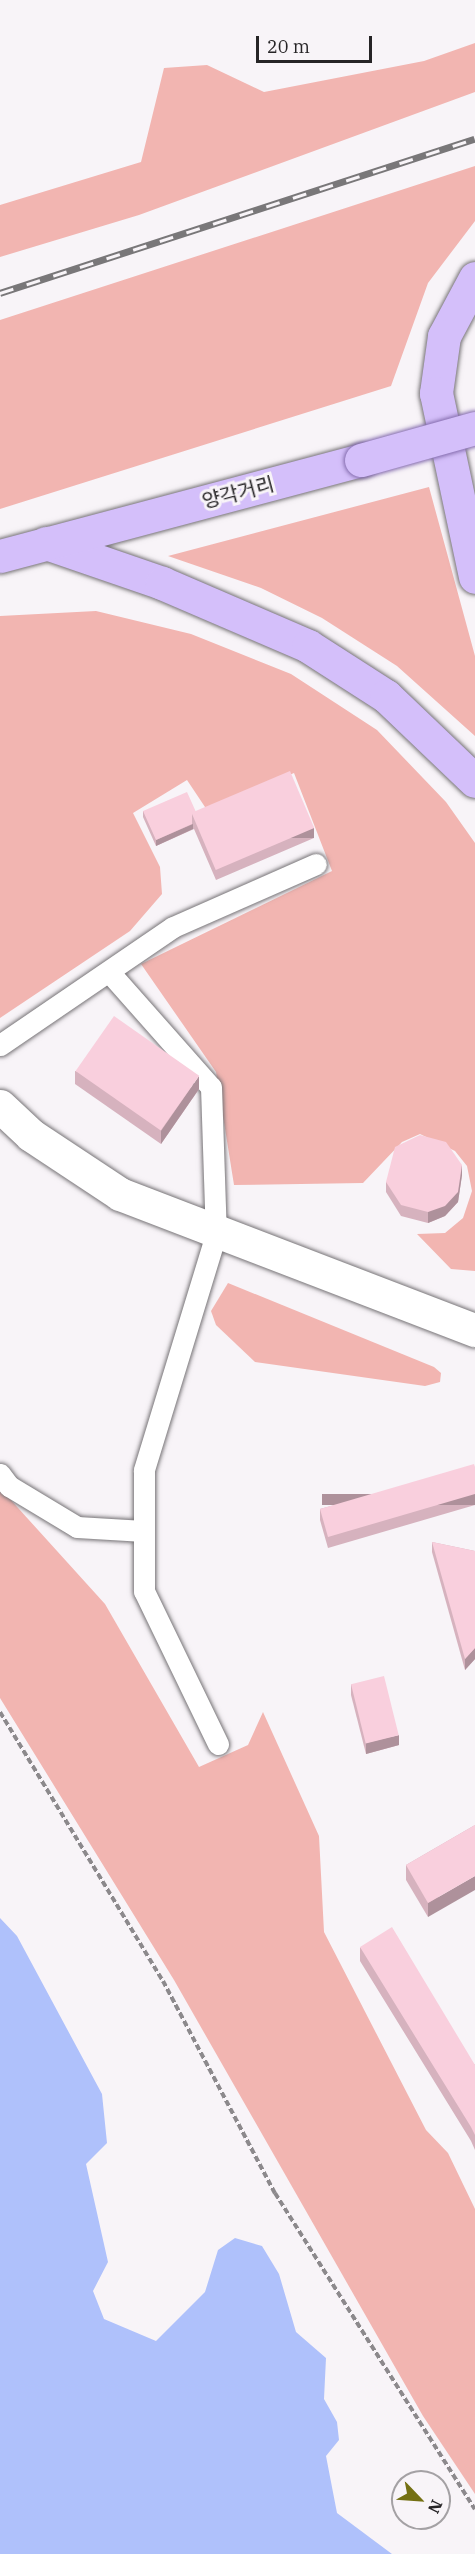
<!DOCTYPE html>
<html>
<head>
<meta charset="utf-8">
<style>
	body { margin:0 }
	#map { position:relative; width:475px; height:2554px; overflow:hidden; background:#f8f4f8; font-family:"IBM Plex Serif","Noto Sans KR",serif }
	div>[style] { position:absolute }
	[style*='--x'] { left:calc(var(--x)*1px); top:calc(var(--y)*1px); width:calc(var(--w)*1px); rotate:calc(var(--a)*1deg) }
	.green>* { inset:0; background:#f2b5b1 }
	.water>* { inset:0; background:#afc1fb }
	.path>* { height:4px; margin-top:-2px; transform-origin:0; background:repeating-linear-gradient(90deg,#8c898c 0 6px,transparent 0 9px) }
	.roads { filter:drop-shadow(0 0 2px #777477) drop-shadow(0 0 2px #777477) }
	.lane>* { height:21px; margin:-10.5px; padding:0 10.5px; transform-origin:10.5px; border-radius:10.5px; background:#fff }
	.street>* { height:33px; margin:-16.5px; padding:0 16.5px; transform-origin:16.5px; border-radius:16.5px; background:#fff }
	.primary>* { height:33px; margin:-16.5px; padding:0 16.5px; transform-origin:16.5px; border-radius:16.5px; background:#d4bffa }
	.rail>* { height:7px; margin-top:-3.5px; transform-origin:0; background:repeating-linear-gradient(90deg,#f8f4f8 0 14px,#797779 0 28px); box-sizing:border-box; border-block:2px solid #797779 }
	.bridges { filter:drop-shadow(0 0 2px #856dae) drop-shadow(0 0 2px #856dae) }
	.primary-bridge>* { height:33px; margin:-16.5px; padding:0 16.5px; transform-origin:16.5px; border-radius:16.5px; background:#d4bffa }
	.wall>* { inset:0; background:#d6b2be }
	.shaded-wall>* { inset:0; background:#ae919b; transform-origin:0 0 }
	.building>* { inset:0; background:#f9cfdd; transform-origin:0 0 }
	span { translate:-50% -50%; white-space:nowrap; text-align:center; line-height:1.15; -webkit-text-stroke:6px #f8f4f8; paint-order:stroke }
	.street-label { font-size:20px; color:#262426 }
	.north { position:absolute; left:391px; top:2470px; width:60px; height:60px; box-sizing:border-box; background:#f8f4f8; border:2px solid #a4a1a4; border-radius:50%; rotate:115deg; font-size:16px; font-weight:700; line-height:24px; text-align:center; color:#262426 }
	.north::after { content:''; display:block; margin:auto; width:21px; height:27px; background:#747013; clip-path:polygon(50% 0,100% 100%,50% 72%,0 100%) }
	.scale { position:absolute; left:256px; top:36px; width:116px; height:27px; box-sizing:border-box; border:3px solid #262426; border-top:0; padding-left:8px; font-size:18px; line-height:21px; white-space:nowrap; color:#262426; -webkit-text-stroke:4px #f8f4f8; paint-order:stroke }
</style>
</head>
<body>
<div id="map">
	<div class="green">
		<div style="clip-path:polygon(475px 43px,475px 92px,139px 215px,0 257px,0 205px,141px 162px,164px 68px,207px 65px,264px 92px,424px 61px)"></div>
		<div style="clip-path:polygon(475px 166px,475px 221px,428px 283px,391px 386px,0 509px,0 320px)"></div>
		<div style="clip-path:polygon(429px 487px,475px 656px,475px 736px,397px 666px,322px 618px,261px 588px,168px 556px)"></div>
		<div style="clip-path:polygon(96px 611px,191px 634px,291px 674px,377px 730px,446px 802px,475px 843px,475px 1271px,451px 1269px,417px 1234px,445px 1233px,463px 1218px,472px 1191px,467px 1166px,455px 1151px,420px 1134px,402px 1142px,363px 1183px,234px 1185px,216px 1072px,141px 964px,332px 871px,294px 773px,207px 810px,187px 780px,133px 813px,160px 867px,162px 894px,130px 931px,0 1018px,0 616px)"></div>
		<div style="clip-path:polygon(228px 1283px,434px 1367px,441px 1373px,440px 1382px,425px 1386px,255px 1362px,216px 1325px,211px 1311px)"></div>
		<div style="clip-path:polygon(0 1488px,105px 1604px,199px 1767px,248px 1745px,263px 1712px,319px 1836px,324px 1932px,426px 2130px,448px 2153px,475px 2209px,475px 2494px,423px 2416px,174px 1980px,0 1698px)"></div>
	</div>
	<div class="water">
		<div style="clip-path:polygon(0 1918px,17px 1936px,102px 2094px,107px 2143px,86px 2164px,108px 2262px,93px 2291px,104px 2319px,156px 2341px,205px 2292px,218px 2250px,235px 2238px,262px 2246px,279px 2274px,296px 2332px,326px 2358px,324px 2399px,337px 2422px,339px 2440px,326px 2456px,337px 2513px,392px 2554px,0 2554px)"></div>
	</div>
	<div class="path">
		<div style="--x:0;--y:1712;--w:315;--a:58.8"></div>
		<div style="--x:163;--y:1981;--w:240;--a:62.2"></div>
		<div style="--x:275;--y:2193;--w:374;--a:57.7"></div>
	</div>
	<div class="roads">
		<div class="lane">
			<div style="--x:110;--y:973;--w:152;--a:48.5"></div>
			<div style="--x:211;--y:1087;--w:147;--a:88.1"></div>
			<div style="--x:216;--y:1234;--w:247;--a:107"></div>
			<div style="--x:144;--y:1470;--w:121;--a:90"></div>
			<div style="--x:144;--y:1591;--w:170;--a:64.2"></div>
			<div style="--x:0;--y:1045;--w:209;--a:-34.3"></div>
			<div style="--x:173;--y:927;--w:156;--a:-23.8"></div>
			<div style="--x:0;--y:1474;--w:15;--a:53"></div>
			<div style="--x:9;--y:1486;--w:79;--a:31.1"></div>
			<div style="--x:77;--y:1527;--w:67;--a:3.4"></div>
		</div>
		<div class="street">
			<div style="--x:0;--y:1106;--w:42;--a:43.1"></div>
			<div style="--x:31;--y:1135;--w:107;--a:33.5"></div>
			<div style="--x:120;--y:1194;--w:380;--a:21"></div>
		</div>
		<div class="primary">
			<div style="--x:475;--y:278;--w:66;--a:118.1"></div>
			<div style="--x:444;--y:336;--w:58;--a:98"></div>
			<div style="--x:436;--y:393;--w:188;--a:78"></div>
			<div style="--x:46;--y:543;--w:123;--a:19"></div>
			<div style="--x:162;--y:583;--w:159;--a:23.3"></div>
			<div style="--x:308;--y:646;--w:93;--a:32.7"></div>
			<div style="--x:386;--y:696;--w:123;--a:43.7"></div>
			<div style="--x:0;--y:556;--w:374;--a:-14.9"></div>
		</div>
	</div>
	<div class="rail">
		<div style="--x:0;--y:293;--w:499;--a:-18"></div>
	</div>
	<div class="bridges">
		<div class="primary-bridge">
			<div style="--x:361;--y:460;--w:118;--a:-15.7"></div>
		</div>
	</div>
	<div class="wall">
		<div style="clip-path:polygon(143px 811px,196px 812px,314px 838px,216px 880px,194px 829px,156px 846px,143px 817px)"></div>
		<div style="clip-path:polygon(75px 1071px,199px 1089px,161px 1144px,75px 1084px)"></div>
		<div style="clip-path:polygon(462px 1175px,458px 1202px,445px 1216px,428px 1223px,401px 1216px,386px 1192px,386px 1182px)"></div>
		<div style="clip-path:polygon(475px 1467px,475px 1505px,328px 1548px,320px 1520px,320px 1509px)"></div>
		<div style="clip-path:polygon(432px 1542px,475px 1551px,475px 1659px,465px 1670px,432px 1552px)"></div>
		<div style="clip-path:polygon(351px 1684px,399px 1745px,366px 1754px,351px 1695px)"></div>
		<div style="clip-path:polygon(475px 1825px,428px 1917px,406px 1880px,406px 1865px)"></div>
		<div style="clip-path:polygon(360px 1947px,475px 2065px,475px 2150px,471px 2141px,360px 1961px)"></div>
	</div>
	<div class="shaded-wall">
		<div style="clip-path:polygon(193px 824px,193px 829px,156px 846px,156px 840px)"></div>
		<div style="left:314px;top:828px;width:10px;height:107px;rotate:90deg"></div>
		<div style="clip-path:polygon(199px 1076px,199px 1089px,161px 1144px,161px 1131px)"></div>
		<div style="clip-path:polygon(462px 1165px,462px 1175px,458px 1202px,445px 1216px,428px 1223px,428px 1212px)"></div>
		<div style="left:475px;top:1494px;width:11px;height:153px;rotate:90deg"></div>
		<div style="clip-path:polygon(475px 1648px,475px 1659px,465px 1670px,465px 1659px)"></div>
		<div style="clip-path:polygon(399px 1735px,399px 1745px,366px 1754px,366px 1743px)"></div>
		<div style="clip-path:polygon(475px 1876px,475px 1890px,428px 1917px,428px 1903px)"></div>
	</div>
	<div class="building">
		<div style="left:290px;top:771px;width:62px;height:107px;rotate:67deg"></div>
		<div style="clip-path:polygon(187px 792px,196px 812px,192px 814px,192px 824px,156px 840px,143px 811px)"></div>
		<div style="left:114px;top:1016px;width:104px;height:67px;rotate:35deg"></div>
		<div style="clip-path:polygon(420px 1135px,446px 1142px,462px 1165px,458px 1192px,445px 1206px,428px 1212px,401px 1205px,386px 1182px,395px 1147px)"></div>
		<div style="clip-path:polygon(474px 1464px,475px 1467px,475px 1494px,328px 1537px,320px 1509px)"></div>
		<div style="clip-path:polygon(432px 1542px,475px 1551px,475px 1648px,465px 1659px)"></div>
		<div style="left:384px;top:1676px;width:61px;height:34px;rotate:76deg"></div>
		<div style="clip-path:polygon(475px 1825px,475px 1876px,428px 1903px,406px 1865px)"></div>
		<div style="clip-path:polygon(392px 1927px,475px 2065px,475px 2135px,471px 2127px,360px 1947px)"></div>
	</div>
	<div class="street-label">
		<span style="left:238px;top:492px;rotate:-15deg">양각거리</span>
	</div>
	<div class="north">N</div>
	<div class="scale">20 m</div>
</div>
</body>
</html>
